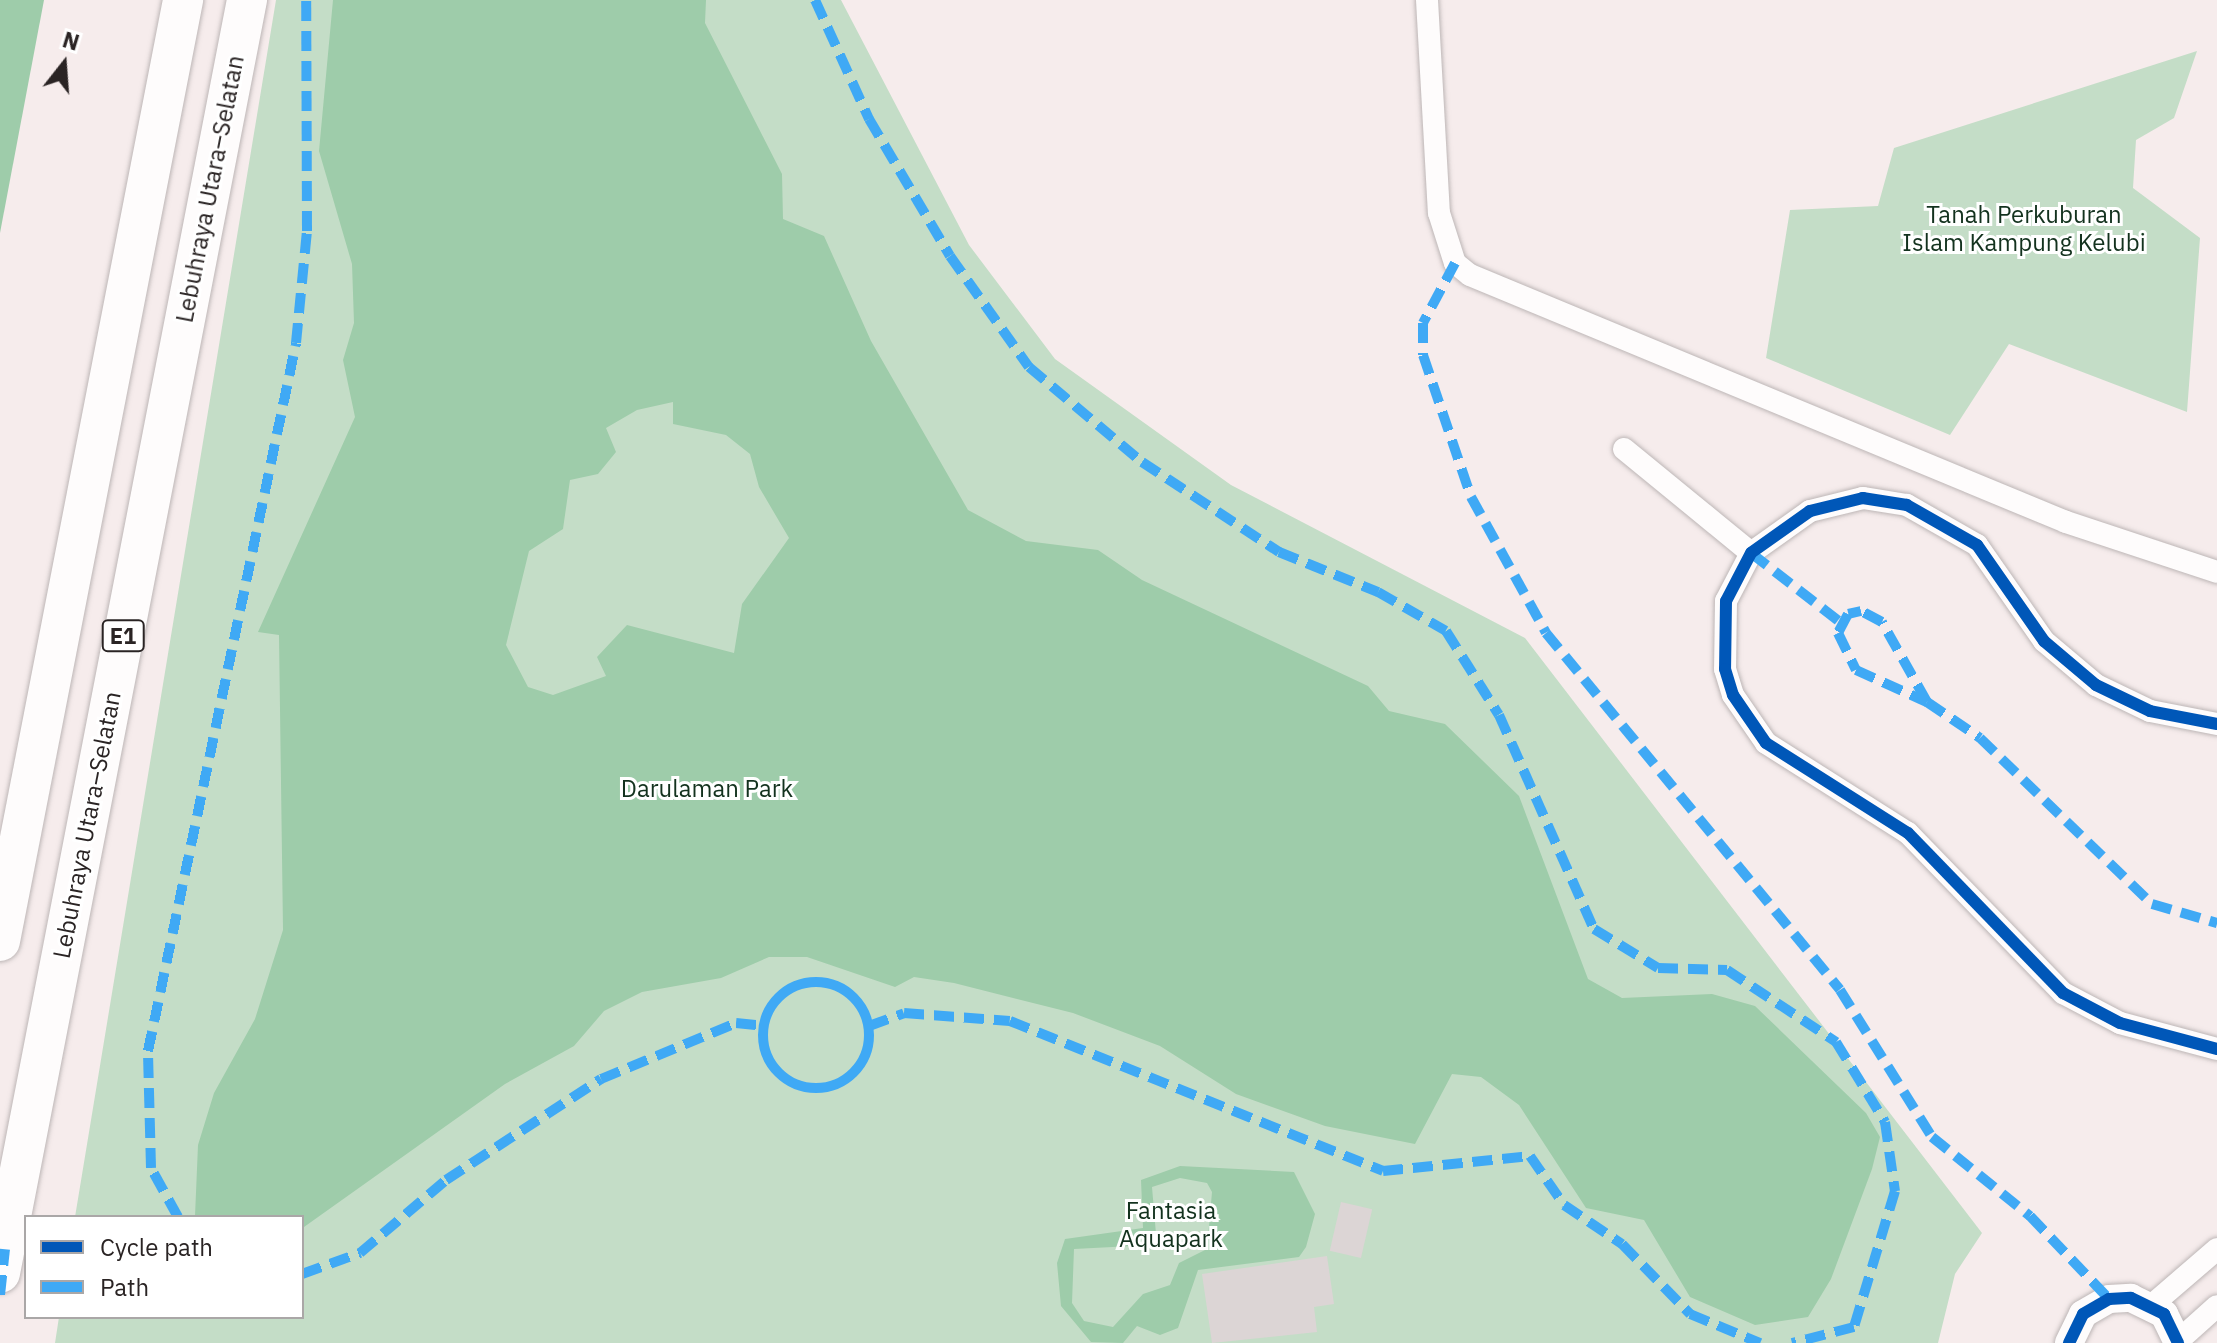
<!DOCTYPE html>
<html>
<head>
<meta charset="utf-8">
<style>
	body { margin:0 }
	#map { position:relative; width:2217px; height:1343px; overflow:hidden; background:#f6ecec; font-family:"IBM Plex Sans",sans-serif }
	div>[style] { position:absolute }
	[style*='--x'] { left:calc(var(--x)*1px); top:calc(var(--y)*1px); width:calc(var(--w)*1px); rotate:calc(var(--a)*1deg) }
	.green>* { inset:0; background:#c4ddc7 }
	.water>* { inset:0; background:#9eccaa }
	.building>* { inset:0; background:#dcd5d5; transform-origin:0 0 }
	.roads { filter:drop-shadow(0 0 2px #bdb6b6) drop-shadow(0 0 2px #bdb6b6) }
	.minor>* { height:22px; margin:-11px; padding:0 11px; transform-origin:11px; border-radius:11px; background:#fefcfc }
	.tertiary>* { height:28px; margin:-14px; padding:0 14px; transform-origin:14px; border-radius:14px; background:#fefcfc }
	.motorway>* { height:40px; margin:-20px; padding:0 20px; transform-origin:20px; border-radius:20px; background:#fefcfc }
	.quiet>* { height:10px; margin-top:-5px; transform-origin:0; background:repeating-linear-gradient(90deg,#3fa9f5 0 20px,transparent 0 30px) }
	.quiet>.ring { margin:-5px; padding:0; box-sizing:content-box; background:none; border:10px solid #3fa9f5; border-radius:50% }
	.cycleway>* { height:12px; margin:-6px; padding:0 6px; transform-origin:6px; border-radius:6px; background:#0057b8 }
	span { translate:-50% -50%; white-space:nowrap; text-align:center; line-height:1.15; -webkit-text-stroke:6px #fff; paint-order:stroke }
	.shield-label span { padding:2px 6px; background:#fff; border:2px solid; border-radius:6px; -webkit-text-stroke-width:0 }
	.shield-label { font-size:22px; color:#2a2424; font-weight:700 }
	.street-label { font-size:24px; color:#2a2424 }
	.park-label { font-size:24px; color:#13321e }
	.legend { position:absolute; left:24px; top:1215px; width:280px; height:104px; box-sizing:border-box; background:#fff; border:2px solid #aaa7a7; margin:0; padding:10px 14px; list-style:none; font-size:24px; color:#2a2424 }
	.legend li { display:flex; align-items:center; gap:16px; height:40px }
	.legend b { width:40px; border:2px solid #aaa7a7 }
	.north { position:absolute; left:24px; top:24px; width:80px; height:80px; -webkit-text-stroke:6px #fff; paint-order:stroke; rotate:17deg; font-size:22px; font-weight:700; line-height:32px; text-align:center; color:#2a2424 }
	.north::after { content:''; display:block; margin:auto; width:28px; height:36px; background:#2a2424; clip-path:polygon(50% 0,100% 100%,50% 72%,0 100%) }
</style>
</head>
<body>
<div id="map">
	<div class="green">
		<div style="clip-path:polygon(276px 0,841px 0,969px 245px,1055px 359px,1231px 485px,1525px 638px,1982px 1233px,1955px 1274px,1938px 1343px,55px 1343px,59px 1317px,302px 1317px,302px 1217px,75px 1217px)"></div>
		<div style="clip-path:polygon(2197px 51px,2174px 118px,2136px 140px,2133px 188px,2200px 238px,2187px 412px,2009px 344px,1950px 435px,1766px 358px,1790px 210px,1878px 206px,1894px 148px)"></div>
	</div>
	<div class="water">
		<div style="clip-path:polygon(0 0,44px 0,0 233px)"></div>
		<div style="clip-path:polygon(evenodd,333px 0,706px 0,705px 23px,782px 174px,783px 219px,824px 236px,871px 341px,968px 510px,1026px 541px,1098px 550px,1142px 580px,1368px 686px,1389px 711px,1445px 724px,1519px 796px,1588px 979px,1622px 998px,1712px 994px,1755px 1006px,1866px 1113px,1880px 1137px,1872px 1169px,1831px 1279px,1808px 1317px,1755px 1325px,1690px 1297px,1644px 1220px,1586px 1208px,1519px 1105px,1481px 1077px,1452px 1074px,1415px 1144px,1325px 1126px,1236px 1094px,1160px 1046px,1073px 1013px,954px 983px,914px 977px,895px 987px,807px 957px,769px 957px,721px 978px,642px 992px,604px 1011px,574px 1046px,505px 1084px,304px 1227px,302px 1217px,195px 1216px,198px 1145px,214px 1093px,255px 1019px,283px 930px,279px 635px,258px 632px,355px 417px,343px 360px,354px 323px,352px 264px,319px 151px,333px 0,673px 402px,673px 424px,726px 435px,750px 454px,759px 487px,789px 538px,742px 604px,734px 653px,627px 625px,597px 657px,606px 676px,553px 695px,528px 687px,506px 645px,529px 551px,563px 529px,570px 480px,598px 474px,616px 452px,606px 428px,637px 410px,673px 402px)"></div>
		<div style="clip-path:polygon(evenodd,1180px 1166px,1294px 1172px,1315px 1214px,1306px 1247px,1299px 1257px,1198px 1270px,1178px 1328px,1160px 1335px,1137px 1326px,1123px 1343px,1091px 1342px,1061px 1306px,1057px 1263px,1065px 1239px,1143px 1228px,1141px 1180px,1180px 1166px,1180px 1178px,1207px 1183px,1212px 1192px,1207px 1249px,1179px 1263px,1170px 1285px,1143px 1294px,1113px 1327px,1084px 1321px,1072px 1303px,1074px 1249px,1132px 1246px,1156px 1234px,1152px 1187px,1180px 1178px)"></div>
	</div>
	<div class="building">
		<div style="left:1341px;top:1202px;width:32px;height:50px;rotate:13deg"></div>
		<div style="clip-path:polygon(1327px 1256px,1334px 1304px,1314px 1307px,1317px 1332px,1212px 1343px,1202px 1274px)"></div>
	</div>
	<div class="roads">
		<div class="minor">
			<div style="--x:1427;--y:0;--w:213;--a:86.8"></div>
			<div style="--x:1439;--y:213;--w:52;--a:72.3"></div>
			<div style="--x:1455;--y:263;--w:19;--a:39"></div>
			<div style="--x:1470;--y:275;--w:645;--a:22.51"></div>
			<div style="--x:2066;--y:522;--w:159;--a:18.3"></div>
			<div style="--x:1624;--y:449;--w:164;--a:39.3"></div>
			<div style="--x:2217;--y:724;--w:68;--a:-169"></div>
			<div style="--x:2150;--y:711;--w:60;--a:-154.3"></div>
			<div style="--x:2096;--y:685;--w:68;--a:-139.8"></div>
			<div style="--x:2044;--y:641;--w:117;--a:-124.9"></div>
			<div style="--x:1977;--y:545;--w:81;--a:-150.3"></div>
			<div style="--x:1907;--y:505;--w:45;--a:-171"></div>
			<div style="--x:1863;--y:498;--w:55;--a:166.2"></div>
			<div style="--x:1810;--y:511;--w:72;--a:144.6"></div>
			<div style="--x:1751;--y:553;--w:54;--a:117.5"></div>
			<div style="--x:1726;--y:601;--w:68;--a:90.8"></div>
			<div style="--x:1725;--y:669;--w:27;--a:73"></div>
			<div style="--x:1733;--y:695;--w:58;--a:55.5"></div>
			<div style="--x:1766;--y:743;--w:168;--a:32.4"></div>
			<div style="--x:1908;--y:833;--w:223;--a:45.9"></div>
			<div style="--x:2063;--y:993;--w:64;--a:27.8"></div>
			<div style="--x:2120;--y:1023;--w:100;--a:15"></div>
			<div style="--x:2152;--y:1305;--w:86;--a:-40.7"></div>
			<div style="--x:2178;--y:1341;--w:52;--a:-41.9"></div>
		</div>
		<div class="tertiary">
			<div style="--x:2069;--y:1343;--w:32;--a:-64"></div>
			<div style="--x:2083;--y:1314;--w:30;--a:-30"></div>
			<div style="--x:2109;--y:1299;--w:22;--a:-3"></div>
			<div style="--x:2131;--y:1298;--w:37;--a:26"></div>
			<div style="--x:2164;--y:1314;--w:32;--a:64"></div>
		</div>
		<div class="motorway">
			<div style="--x:0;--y:941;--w:959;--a:-78.99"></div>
			<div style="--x:0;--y:1273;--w:1297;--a:-79.02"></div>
		</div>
	</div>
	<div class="quiet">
		<div style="--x:815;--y:0;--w:131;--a:65.6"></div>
		<div style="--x:869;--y:119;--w:159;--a:59.4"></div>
		<div style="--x:950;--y:256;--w:136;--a:54.6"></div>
		<div style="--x:1029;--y:367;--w:148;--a:40.1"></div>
		<div style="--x:1142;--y:462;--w:164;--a:33.3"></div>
		<div style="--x:1279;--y:552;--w:107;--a:22"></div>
		<div style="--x:1378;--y:592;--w:78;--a:29.8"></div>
		<div style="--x:1446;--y:631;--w:99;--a:57.8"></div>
		<div style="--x:1499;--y:715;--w:234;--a:66.1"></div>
		<div style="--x:1594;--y:929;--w:75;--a:31.4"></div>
		<div style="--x:1658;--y:968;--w:69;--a:1.7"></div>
		<div style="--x:1727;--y:970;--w:131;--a:33.4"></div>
		<div style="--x:1836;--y:1042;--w:94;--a:58.5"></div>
		<div style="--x:1885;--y:1122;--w:70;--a:81.8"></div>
		<div style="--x:1895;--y:1191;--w:142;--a:106.8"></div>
		<div style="--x:1854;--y:1327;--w:64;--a:165.5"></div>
		<div style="--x:1455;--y:263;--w:68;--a:118.1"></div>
		<div style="--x:1423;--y:323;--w:32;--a:90"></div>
		<div style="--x:1423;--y:355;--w:150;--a:71.3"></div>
		<div style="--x:1471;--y:497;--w:155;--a:61.1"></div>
		<div style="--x:1546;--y:633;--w:462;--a:50.5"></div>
		<div style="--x:1840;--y:990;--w:173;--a:58"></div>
		<div style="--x:1932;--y:1137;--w:126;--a:38.9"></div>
		<div style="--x:2030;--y:1216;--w:115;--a:46.4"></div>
		<div style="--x:1751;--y:553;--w:113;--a:37.8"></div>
		<div style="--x:1927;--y:702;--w:92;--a:-119.4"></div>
		<div style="--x:1882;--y:622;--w:24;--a:-152"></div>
		<div style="--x:1861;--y:611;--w:13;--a:167"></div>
		<div style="--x:1848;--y:614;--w:21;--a:118"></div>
		<div style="--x:1838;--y:633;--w:41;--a:64.1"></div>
		<div style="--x:1856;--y:670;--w:78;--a:24.3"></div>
		<div style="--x:1927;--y:702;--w:64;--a:34.2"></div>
		<div style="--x:1980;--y:738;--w:239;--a:44"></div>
		<div style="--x:2152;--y:904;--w:68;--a:16.3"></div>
		<div class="ring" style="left:763px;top:982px;width:96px;height:96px"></div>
		<div style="--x:869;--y:1026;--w:37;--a:-20"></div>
		<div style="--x:904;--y:1013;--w:106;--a:4.3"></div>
		<div style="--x:1010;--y:1021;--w:402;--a:21.9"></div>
		<div style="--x:1383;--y:1171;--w:148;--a:-5.8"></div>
		<div style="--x:1530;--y:1156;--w:60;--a:55.2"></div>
		<div style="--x:1564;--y:1205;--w:70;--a:33.9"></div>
		<div style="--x:1622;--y:1244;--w:98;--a:45.8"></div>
		<div style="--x:1690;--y:1314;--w:76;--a:22.5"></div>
		<div style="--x:178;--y:1217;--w:56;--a:-118.9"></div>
		<div style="--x:151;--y:1168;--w:117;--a:-91.5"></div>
		<div style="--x:148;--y:1051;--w:723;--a:-78.19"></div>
		<div style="--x:296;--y:343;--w:113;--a:-84.4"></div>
		<div style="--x:307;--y:231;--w:231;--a:-90.2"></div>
		<div style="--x:302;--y:1274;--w:62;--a:-19.9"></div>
		<div style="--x:360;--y:1253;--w:113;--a:-40.3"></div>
		<div style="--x:446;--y:1180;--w:185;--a:-33.1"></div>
		<div style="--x:601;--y:1079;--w:146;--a:-22.5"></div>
		<div style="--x:736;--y:1023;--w:27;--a:6"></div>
		<div style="--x:0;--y:1295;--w:46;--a:-83.8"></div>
	</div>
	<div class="cycleway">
		<div style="--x:2217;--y:724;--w:68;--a:-169"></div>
		<div style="--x:2150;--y:711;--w:60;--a:-154.3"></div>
		<div style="--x:2096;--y:685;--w:68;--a:-139.8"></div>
		<div style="--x:2044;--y:641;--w:117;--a:-124.9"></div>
		<div style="--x:1977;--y:545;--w:81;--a:-150.3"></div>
		<div style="--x:1907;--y:505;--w:45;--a:-171"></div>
		<div style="--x:1863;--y:498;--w:55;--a:166.2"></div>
		<div style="--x:1810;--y:511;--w:72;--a:144.6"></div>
		<div style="--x:1751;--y:553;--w:54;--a:117.5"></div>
		<div style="--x:1726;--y:601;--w:68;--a:90.8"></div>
		<div style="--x:1725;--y:669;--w:27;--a:73"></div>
		<div style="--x:1733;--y:695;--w:58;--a:55.5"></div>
		<div style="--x:1766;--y:743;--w:168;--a:32.4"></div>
		<div style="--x:1908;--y:833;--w:223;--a:45.9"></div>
		<div style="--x:2063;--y:993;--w:64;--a:27.8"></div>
		<div style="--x:2120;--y:1023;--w:100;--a:15"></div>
		<div style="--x:2069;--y:1343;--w:32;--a:-64"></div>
		<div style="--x:2083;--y:1314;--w:30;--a:-30"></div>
		<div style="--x:2109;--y:1299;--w:22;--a:-3"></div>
		<div style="--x:2131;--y:1298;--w:37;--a:26"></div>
		<div style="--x:2164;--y:1314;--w:32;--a:64"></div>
	</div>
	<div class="shield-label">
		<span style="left:123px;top:636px">E1</span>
	</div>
	<div class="street-label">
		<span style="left:210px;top:189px;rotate:-79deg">Lebuhraya Utara–Selatan</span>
		<span style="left:87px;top:825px;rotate:-79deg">Lebuhraya Utara–Selatan</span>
	</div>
	<div class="park-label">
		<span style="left:2024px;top:229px">Tanah Perkuburan<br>Islam Kampung Kelubi</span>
		<span style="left:707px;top:789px">Darulaman Park</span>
		<span style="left:1171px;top:1225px">Fantasia<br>Aquapark</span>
	</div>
	<ul class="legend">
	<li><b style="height:10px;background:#0057b8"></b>Cycle path</li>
	<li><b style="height:10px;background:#3fa9f5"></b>Path</li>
	</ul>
	<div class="north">N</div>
</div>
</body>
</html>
